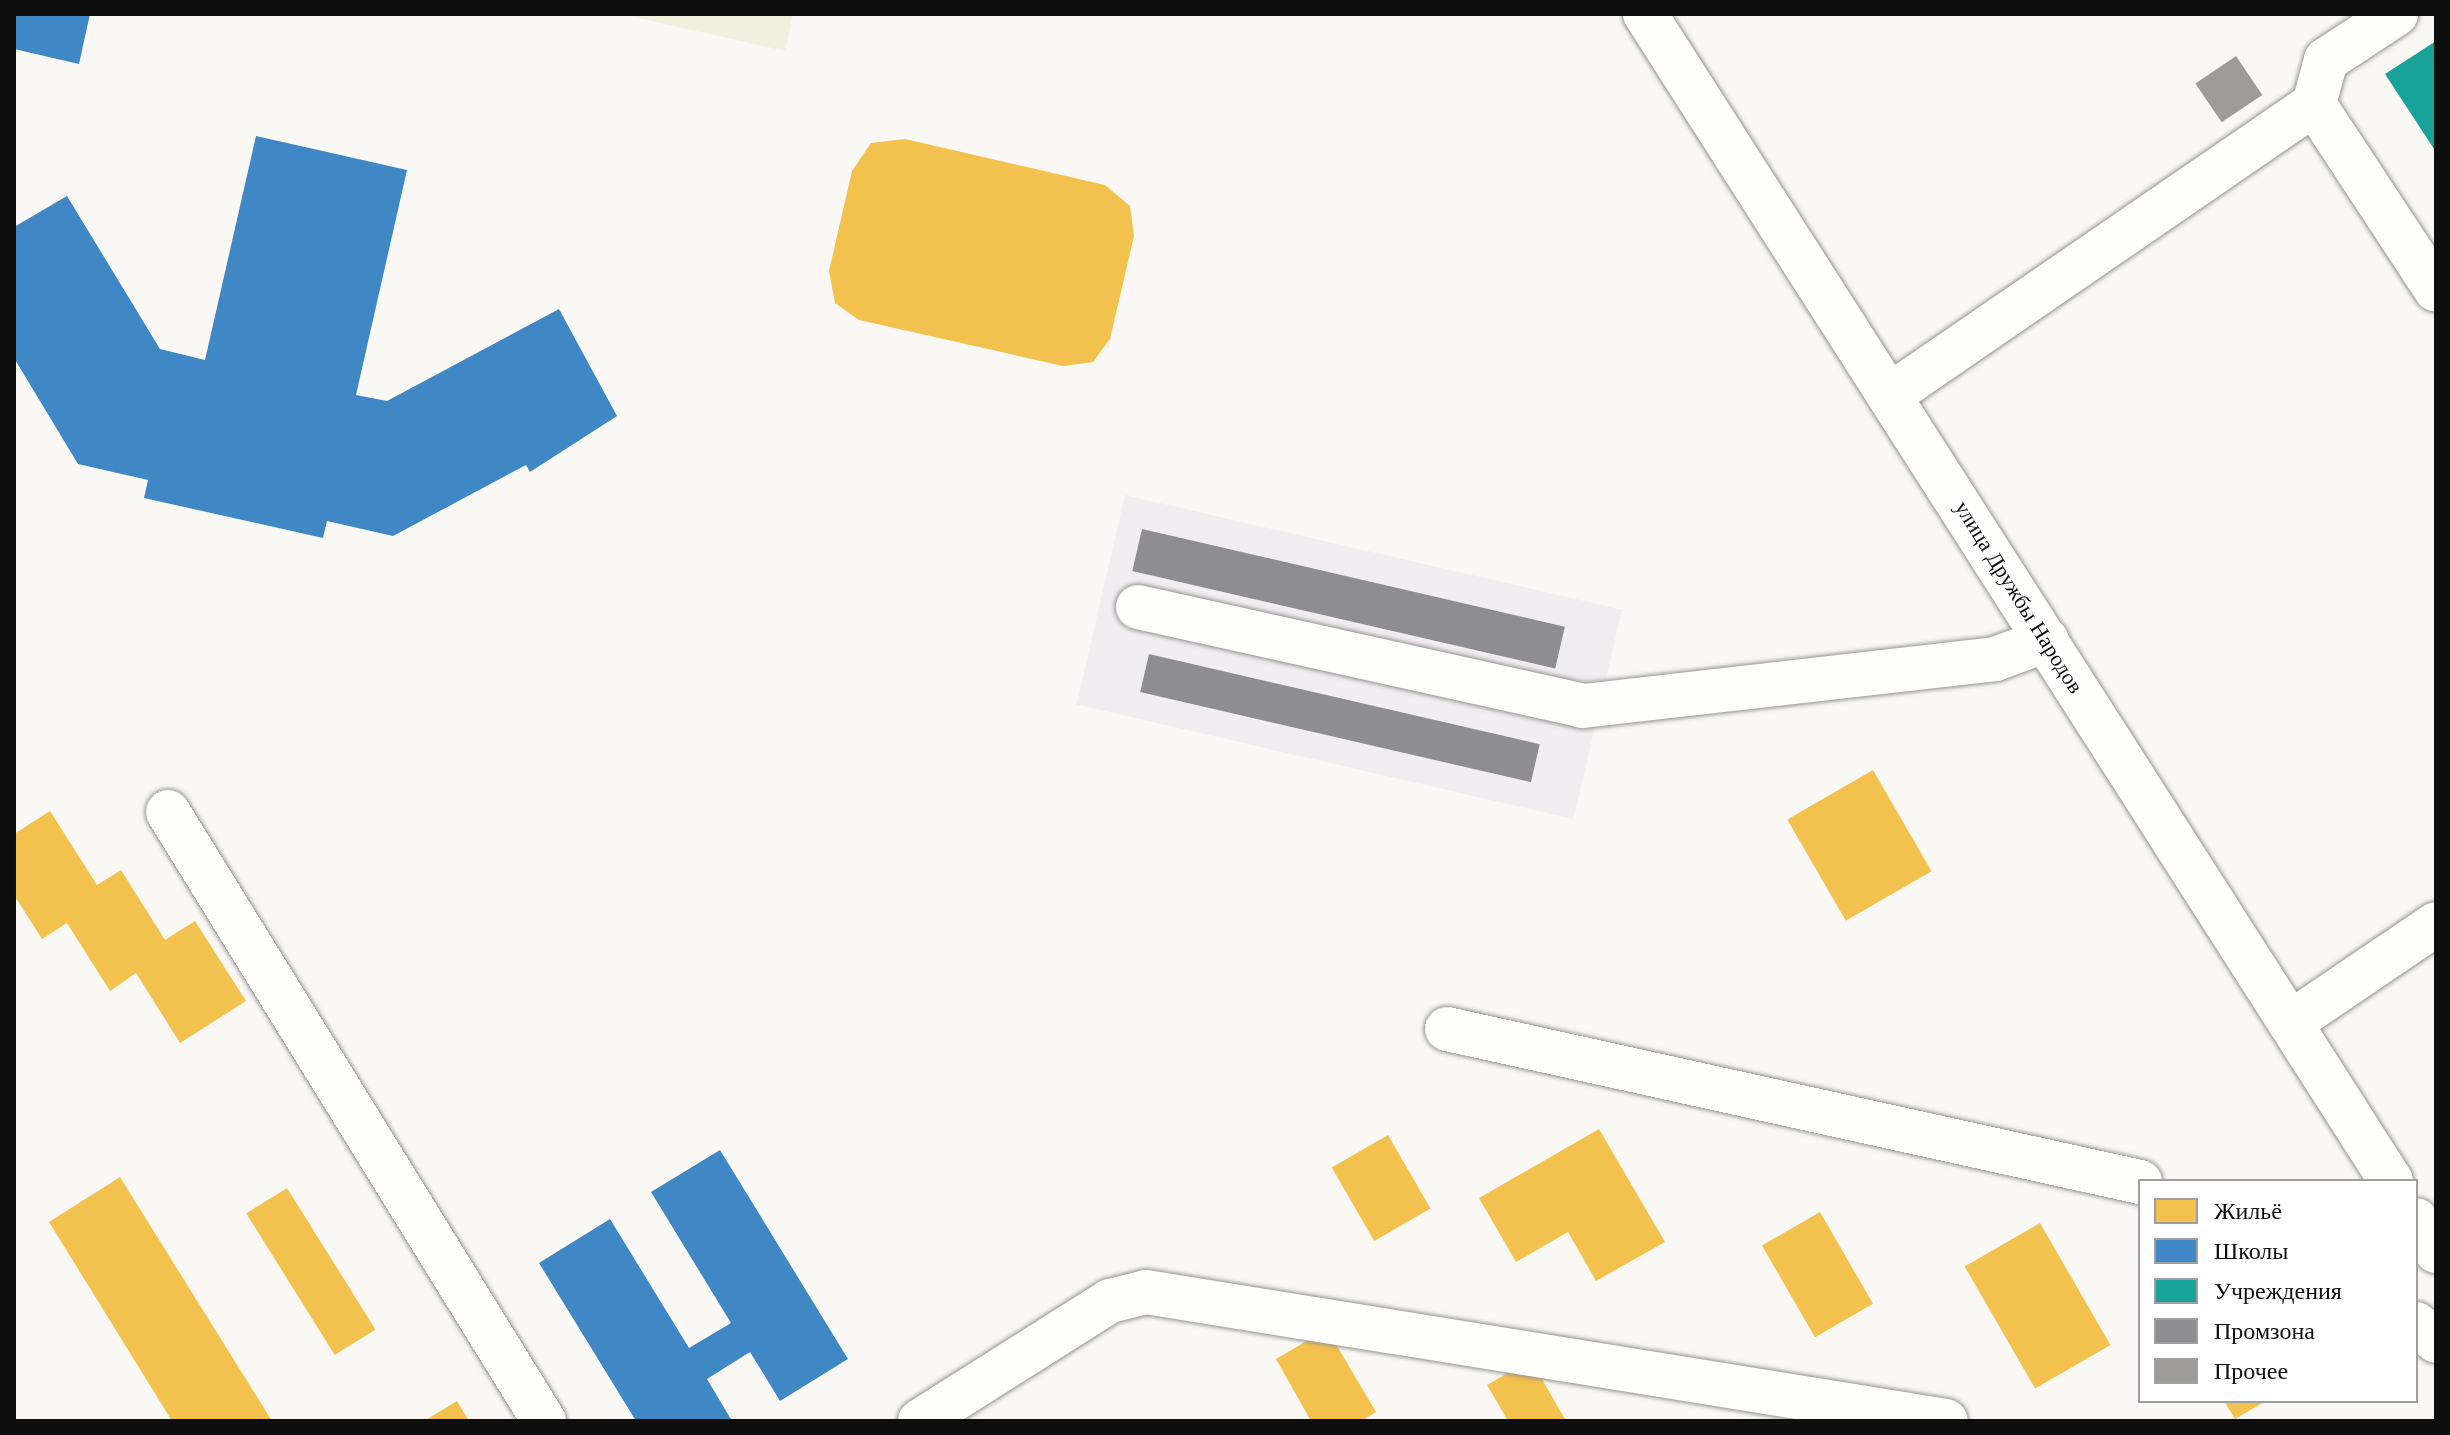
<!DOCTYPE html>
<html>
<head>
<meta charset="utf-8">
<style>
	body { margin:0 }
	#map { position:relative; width:2450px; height:1435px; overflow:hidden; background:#faf8f4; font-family:Georgia,serif }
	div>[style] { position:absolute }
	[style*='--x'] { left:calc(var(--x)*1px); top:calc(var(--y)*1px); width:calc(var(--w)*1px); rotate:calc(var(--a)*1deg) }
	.industrial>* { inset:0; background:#f1edf0; transform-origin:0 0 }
	.pitch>* { inset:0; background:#f0f2df }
	.homes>* { inset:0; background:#f2c14e; transform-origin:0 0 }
	.schools>* { inset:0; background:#3f88c5 }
	.public>* { inset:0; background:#17a398 }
	.industry>* { inset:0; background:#8d8d92; transform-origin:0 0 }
	.building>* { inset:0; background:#9e9c99; transform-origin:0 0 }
	.roads { filter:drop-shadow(0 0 2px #949392) drop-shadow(0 0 2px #949392) }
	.minor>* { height:44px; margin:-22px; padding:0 22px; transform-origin:22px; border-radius:22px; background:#fefefd }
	span { translate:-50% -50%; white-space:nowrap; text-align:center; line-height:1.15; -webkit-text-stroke:8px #fff; paint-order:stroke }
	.street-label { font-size:22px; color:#0e0e0e }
	.frame { position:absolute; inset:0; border:16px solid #0e0e0e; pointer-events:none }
	.legend { position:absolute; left:2138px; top:1179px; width:280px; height:224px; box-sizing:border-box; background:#fff; border:2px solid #9f9f9f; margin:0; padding:10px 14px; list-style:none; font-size:24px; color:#0e0e0e }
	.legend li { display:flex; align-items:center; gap:16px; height:40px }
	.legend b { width:40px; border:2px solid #9f9f9f }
</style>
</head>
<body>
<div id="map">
	<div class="industrial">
		<div style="left:1125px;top:495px;width:510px;height:215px;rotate:13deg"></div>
	</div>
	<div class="pitch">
		<div style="clip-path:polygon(620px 14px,793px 14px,785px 51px)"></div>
	</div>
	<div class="homes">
		<div style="clip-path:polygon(905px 139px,1105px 185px,1130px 206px,1134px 236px,1110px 339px,1093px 362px,1063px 366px,859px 320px,835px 303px,829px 271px,852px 171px,871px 143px)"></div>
		<div style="left:1873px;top:770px;width:117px;height:99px;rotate:60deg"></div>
		<div style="clip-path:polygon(50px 811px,97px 885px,121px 870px,165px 940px,195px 921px,246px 1001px,180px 1043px,136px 973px,110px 991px,67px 923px,42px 939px,14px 895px,14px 834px)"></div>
		<div style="clip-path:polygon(1599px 1129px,1665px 1242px,1596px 1281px,1568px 1232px,1516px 1262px,1479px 1198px)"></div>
		<div style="left:1388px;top:1135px;width:85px;height:65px;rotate:60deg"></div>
		<div style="clip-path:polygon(120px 1177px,272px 1421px,172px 1421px,49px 1222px)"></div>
		<div style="left:287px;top:1188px;width:167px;height:48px;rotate:58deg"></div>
		<div style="left:1820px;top:1212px;width:106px;height:67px;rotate:60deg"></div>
		<div style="left:2040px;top:1223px;width:141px;height:87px;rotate:60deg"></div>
		<div style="clip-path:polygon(1327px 1329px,1376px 1412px,1361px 1421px,1311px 1421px,1276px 1359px)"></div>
		<div style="clip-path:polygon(1531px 1360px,1566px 1421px,1508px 1421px,1487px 1385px)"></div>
		<div style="clip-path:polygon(457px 1401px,469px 1421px,424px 1421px)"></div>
		<div style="clip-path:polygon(2224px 1401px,2266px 1401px,2235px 1419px)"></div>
	</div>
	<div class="schools">
		<div style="clip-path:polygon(14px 14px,90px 14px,79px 64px,14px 49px)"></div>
		<div style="clip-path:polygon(256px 136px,407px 170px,356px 395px,387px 401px,559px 309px,617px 416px,530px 472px,526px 465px,393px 536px,327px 521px,323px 538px,144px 498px,148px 480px,78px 464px,14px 358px,14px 227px,67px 196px,160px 349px,205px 360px)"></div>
		<div style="clip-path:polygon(720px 1150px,848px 1359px,780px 1401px,750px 1352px,707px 1379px,732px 1421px,636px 1421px,539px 1263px,610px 1219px,689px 1348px,731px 1323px,651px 1192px)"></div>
	</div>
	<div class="public">
		<div style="clip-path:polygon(2436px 41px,2436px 152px,2385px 74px)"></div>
	</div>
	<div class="industry">
		<div style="left:1142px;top:529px;width:434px;height:43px;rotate:13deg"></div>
		<div style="left:1149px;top:654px;width:401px;height:39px;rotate:13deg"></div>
	</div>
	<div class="building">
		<div style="left:2236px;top:56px;width:47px;height:49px;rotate:56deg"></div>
	</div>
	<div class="roads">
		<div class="minor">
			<div style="--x:1645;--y:14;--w:1385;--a:57.41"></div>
			<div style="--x:2314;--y:104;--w:46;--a:-74.7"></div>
			<div style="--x:2326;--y:60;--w:84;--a:-33.3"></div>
			<div style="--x:1890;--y:395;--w:514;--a:-34.46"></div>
			<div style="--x:2314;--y:104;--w:222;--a:56.7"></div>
			<div style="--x:1138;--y:607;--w:456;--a:12.5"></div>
			<div style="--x:1583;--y:706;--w:415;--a:-6.5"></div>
			<div style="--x:1995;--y:659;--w:55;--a:-20.1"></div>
			<div style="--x:168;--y:812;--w:716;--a:58.31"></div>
			<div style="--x:2290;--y:1023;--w:176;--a:-34.1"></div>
			<div style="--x:1447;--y:1029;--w:710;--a:12.45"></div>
			<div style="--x:2416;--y:1220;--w:37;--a:57"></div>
			<div style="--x:2416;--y:1324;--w:26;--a:40"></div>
			<div style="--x:920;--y:1421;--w:225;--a:-32.3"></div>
			<div style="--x:1110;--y:1301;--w:37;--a:-14"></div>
			<div style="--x:1146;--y:1292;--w:810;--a:9.16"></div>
		</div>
	</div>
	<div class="street-label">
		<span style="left:2019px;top:597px;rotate:58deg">улица Дружбы Народов</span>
	</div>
	<div class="frame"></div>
	<ul class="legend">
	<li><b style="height:22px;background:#f2c14e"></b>Жильё</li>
	<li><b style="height:22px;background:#3f88c5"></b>Школы</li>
	<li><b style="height:22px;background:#17a398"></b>Учреждения</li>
	<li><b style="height:22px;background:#8d8d92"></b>Промзона</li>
	<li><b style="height:22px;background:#9e9c99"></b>Прочее</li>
	</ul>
</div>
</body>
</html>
